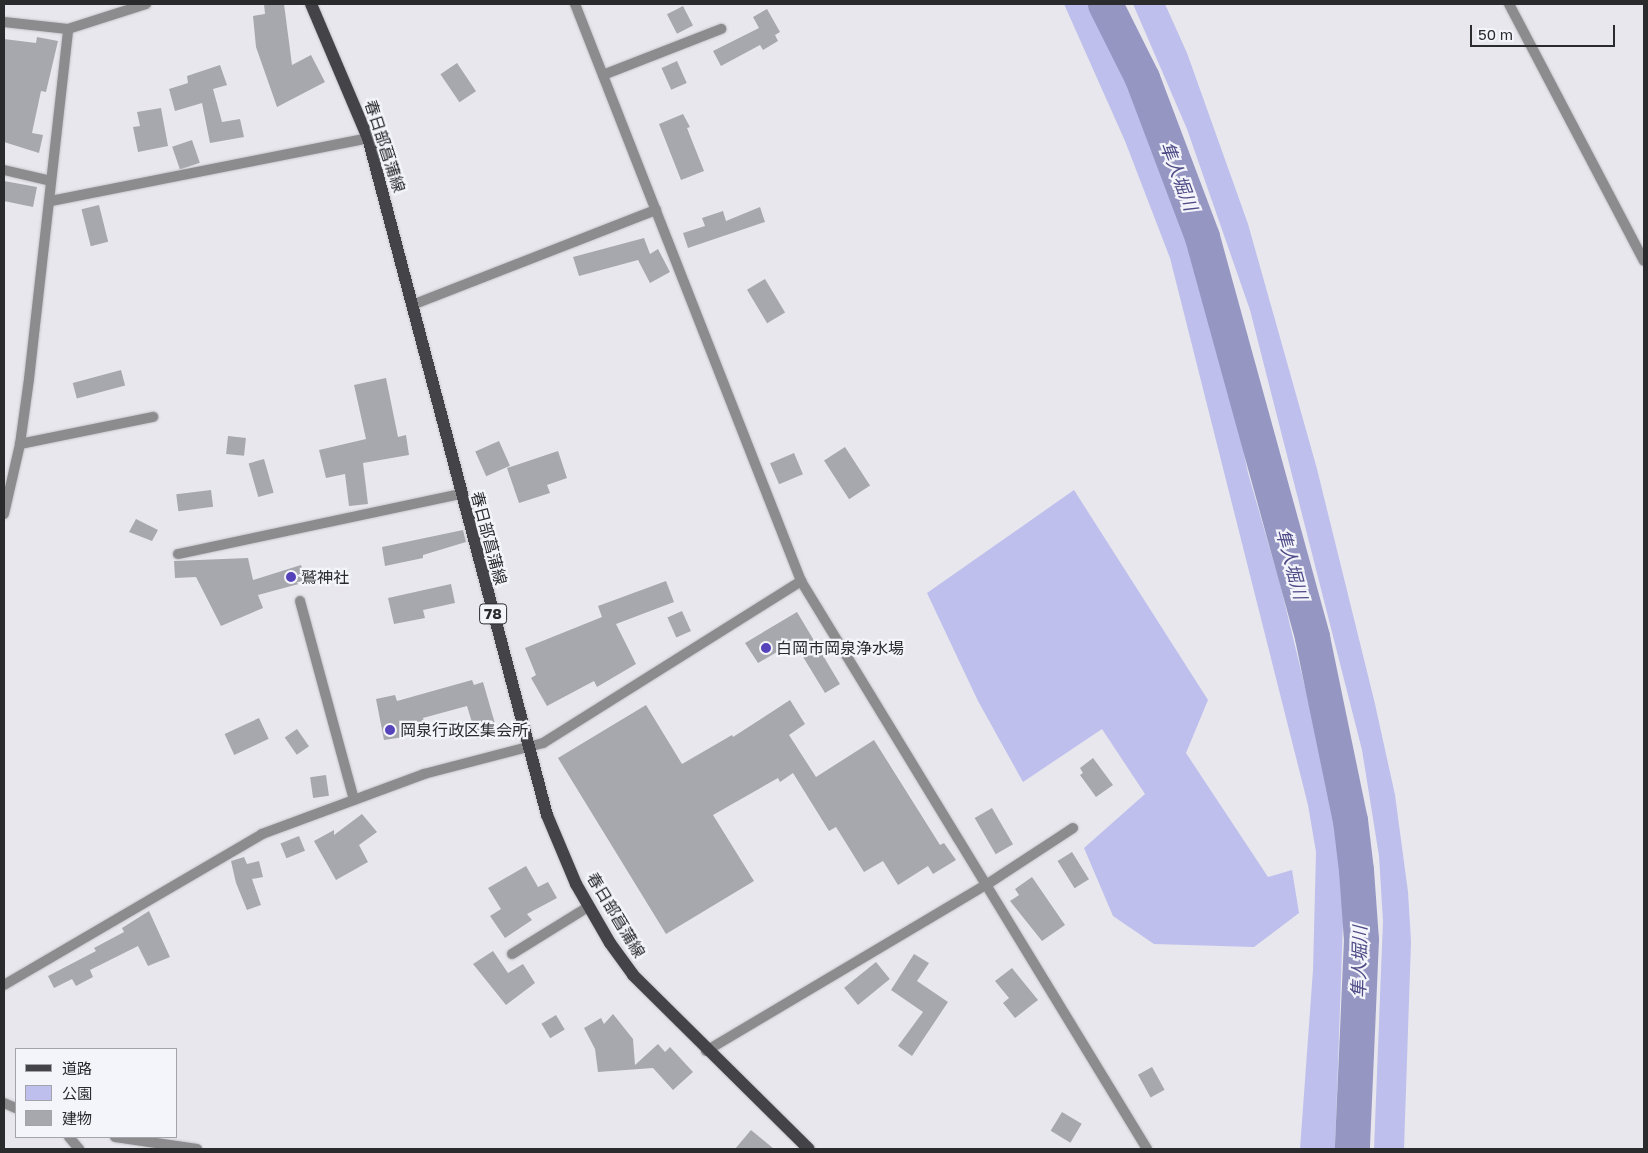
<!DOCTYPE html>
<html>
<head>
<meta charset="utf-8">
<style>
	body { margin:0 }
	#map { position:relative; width:1648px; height:1153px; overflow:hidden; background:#e7e7ed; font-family:"Golos Text","Noto Sans JP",sans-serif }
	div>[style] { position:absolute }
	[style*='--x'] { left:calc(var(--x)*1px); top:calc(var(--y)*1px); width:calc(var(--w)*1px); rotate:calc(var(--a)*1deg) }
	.green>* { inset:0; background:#bebfec }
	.river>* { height:35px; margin:-17.5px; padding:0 17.5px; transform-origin:17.5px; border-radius:17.5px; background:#9696c3 }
	.building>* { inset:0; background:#a7a8ae; transform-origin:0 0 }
	.roads { filter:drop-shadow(0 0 1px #c5c5ca) drop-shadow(0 0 1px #c5c5ca) }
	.service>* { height:10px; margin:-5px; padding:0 5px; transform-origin:5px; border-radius:5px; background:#8c8c8f }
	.minor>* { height:10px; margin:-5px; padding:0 5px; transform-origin:5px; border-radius:5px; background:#8c8c8f }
	.tertiary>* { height:10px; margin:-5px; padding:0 5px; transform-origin:5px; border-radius:5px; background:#8c8c8f }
	.primary>* { height:12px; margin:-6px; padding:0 6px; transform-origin:6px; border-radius:6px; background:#434348 }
	.dots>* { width:14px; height:14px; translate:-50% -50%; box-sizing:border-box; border:2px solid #f4f4fb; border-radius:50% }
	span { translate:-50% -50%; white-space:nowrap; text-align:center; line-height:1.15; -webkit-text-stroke:4.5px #f4f4fb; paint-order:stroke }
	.shield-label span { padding:1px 4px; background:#f4f4fb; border:1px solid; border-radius:4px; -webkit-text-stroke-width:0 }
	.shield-label { font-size:15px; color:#2a2b2d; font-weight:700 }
	.street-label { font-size:16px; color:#2a2b2d }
	.poi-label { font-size:16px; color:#2a2b2d }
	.left { translate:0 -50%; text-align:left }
	.water-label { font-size:18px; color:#4e4b86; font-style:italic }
	.frame { position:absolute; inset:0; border:5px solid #2a2b2d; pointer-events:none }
	.legend { position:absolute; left:15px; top:1048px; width:162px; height:90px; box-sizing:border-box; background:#f4f4fb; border:1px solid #a3a4a9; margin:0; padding:6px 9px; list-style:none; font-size:15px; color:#2a2b2d }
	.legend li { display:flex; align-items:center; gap:10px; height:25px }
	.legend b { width:25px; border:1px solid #a3a4a9 }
	.scale { position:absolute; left:1470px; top:25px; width:145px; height:22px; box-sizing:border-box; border:2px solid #2a2b2d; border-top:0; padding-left:6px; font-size:15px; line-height:18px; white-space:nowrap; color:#2a2b2d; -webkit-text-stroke:4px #f4f4fb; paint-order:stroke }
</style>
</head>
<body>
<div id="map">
	<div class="green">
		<div style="clip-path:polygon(1064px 4px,1090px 4px,1136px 105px,1192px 249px,1228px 377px,1248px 473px,1280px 584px,1328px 782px,1340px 864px,1343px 922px,1335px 1149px,1300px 1149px,1313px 970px,1316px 852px,1308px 805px,1170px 258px,1125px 141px)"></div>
		<div style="clip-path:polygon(1133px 4px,1165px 4px,1187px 53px,1248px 224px,1317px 469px,1375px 704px,1395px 795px,1408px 892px,1411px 941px,1404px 1149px,1374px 1149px,1383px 921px,1379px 856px,1362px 750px,1250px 310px,1187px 129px)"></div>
		<div style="clip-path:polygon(1074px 490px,1208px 700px,1186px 753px,1268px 877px,1292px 870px,1299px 913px,1254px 947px,1154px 944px,1113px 916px,1084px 848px,1145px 794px,1102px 729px,1023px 782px,978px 701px,927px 593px)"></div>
	</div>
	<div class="river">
		<div style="--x:1105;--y:4;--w:83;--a:63.4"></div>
		<div style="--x:1142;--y:78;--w:170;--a:69.3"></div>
		<div style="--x:1202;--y:237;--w:415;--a:74.6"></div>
		<div style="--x:1312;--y:637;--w:187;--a:78.3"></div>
		<div style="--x:1350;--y:820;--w:50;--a:83.2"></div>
		<div style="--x:1356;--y:870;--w:69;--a:85.9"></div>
		<div style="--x:1361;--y:939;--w:210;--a:92.5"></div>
	</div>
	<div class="building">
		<div style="clip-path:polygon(264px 4px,284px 4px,292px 65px,311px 55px,325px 82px,277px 107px,256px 47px,253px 16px,265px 14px)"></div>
		<div style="left:683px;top:6px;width:22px;height:18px;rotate:63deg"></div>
		<div style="clip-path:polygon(767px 9px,780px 32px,775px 35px,778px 41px,763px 50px,760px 45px,721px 66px,713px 51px,759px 28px,753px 17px)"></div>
		<div style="clip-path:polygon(37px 37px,58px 41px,46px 92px,41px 91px,32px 133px,43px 135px,39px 153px,4px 142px,4px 39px,36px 43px)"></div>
		<div style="left:677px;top:61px;width:24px;height:17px;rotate:66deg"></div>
		<div style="left:457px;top:63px;width:34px;height:20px;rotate:56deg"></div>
		<div style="clip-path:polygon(220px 65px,227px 85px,213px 89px,222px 122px,240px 119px,244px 137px,210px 143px,202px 103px,175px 111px,169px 89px,188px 83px,187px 76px)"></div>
		<div style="clip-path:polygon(161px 108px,168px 146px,138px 152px,133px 127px,140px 126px,137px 112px)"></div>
		<div style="clip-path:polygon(683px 114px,690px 127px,687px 128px,704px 171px,681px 180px,659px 124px)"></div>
		<div style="left:192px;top:140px;width:24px;height:21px;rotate:71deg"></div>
		<div style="clip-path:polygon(4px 181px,37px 187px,33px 207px,4px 201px)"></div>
		<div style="left:99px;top:205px;width:38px;height:18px;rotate:76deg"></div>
		<div style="clip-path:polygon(760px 207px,765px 222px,688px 248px,683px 233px,705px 226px,702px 218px,723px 211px,726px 221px)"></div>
		<div style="clip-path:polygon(644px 238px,650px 254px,658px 249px,670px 272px,650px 283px,638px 260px,579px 276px,573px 257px)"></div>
		<div style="left:765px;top:279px;width:39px;height:21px;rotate:59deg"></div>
		<div style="left:121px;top:370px;width:16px;height:50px;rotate:75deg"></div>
		<div style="clip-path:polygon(386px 378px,398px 437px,406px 435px,409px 455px,363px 463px,368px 504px,349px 506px,345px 474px,326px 478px,319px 450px,366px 439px,354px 385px)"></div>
		<div style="left:228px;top:436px;width:18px;height:18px;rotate:6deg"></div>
		<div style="left:499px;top:441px;width:27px;height:26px;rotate:66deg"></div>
		<div style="left:845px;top:447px;width:46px;height:25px;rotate:57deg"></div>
		<div style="clip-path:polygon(558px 451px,567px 478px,547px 485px,550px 493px,519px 503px,507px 468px)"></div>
		<div style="left:794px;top:453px;width:23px;height:26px;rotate:67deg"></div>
		<div style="left:264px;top:459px;width:35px;height:16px;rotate:74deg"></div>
		<div style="left:211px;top:490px;width:17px;height:35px;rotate:83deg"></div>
		<div style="clip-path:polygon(136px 519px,158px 530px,152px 541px,129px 532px)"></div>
		<div style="clip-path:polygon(463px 530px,466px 542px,423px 555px,423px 558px,385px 566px,382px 547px)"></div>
		<div style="clip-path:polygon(248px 558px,253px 580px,301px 565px,306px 582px,258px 595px,263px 608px,221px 626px,196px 577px,175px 578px,174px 561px)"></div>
		<div style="clip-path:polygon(666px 581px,674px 602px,616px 624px,636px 664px,597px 687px,594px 681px,547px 706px,531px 678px,536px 675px,525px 648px,602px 617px,598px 606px)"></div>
		<div style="clip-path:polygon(451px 584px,455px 603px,423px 610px,425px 618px,394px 624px,388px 598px)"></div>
		<div style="left:682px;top:611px;width:22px;height:16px;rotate:66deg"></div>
		<div style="clip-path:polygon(797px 612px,840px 684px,825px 693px,794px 642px,758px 663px,745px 643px)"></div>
		<div style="clip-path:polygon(472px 680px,474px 685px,483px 682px,498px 734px,477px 739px,467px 706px,423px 718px,424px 722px,402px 728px,404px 737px,384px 740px,376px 699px,395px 695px,397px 701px)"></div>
		<div style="clip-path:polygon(790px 700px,805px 724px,789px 735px,816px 777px,874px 740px,940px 845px,944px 843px,956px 860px,933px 874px,928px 866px,898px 885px,883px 861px,864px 872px,836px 827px,829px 831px,793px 773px,780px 782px,778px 778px,713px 815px,754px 881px,666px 934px,558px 758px,646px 705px,682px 764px,732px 735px,733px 737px)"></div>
		<div style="left:259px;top:718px;width:23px;height:38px;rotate:65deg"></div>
		<div style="left:297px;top:729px;width:21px;height:15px;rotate:55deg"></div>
		<div style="clip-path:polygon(1093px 758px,1113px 785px,1096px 797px,1080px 775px,1083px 773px,1080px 768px)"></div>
		<div style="left:326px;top:775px;width:21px;height:16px;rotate:82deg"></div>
		<div style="left:992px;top:808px;width:42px;height:20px;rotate:60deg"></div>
		<div style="clip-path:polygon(362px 814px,377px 832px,359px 845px,368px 862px,336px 880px,314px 841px,334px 830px,334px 835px)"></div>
		<div style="left:299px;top:836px;width:16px;height:20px;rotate:68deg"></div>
		<div style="left:1072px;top:852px;width:32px;height:17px;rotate:58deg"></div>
		<div style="clip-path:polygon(244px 857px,247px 864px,259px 861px,263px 877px,252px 879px,261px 905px,247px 910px,236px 883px,231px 861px)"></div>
		<div style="clip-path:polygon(526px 866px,538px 887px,548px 882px,557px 898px,527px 914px,532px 920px,505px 938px,490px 916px,501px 909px,488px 888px)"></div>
		<div style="clip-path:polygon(1032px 877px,1065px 925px,1042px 941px,1010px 901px,1019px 895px,1015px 889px)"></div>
		<div style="clip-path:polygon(149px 911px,170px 957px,148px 966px,138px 946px,90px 970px,93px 977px,76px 986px,72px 979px,54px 988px,48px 976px,96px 951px,94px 948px,124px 932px,122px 928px)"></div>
		<div style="clip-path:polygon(493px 951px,508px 973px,523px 964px,535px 983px,506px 1005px,473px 964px)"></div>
		<div style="clip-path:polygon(914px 954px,929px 963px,917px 981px,948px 1002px,912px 1056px,898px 1046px,923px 1012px,891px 990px)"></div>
		<div style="left:876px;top:962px;width:22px;height:41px;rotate:51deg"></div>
		<div style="clip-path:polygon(1012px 968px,1038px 1000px,1015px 1018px,1003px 1003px,1009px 998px,995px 981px)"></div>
		<div style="clip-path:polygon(613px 1014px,633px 1039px,635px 1065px,658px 1044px,665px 1052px,670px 1047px,693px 1072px,673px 1090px,653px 1068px,598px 1072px,595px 1049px,584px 1028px,601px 1018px,604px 1024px)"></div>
		<div style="left:556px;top:1015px;width:17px;height:17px;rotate:59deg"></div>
		<div style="left:1152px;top:1067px;width:26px;height:16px;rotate:61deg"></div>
		<div style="left:1062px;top:1112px;width:23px;height:22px;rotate:31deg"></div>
		<div style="clip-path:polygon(751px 1130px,774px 1149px,735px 1149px)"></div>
	</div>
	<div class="roads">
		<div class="service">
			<div style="--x:603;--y:75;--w:127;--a:-21.3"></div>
			<div style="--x:4;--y:170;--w:48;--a:13.2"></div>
			<div style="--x:51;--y:201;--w:323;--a:-11.2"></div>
			<div style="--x:4;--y:514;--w:72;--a:-77.1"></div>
			<div style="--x:20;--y:444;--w:66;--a:-82.1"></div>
			<div style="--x:29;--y:379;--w:352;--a:-83.6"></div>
			<div style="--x:178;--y:554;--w:289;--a:-12"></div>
			<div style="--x:300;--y:601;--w:206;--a:74.8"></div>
		</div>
		<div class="minor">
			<div style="--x:575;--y:4;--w:620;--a:68.61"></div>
			<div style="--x:801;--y:581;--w:665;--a:58.65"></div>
			<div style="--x:1509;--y:4;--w:290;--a:62.3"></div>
			<div style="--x:4;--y:22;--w:64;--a:6.2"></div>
			<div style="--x:68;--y:29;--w:82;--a:-17.8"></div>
			<div style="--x:412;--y:305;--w:262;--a:-21.3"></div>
			<div style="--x:20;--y:444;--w:136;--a:-11.5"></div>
			<div style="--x:512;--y:954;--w:89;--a:-31.7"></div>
			<div style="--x:4;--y:985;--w:299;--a:-30.3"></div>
			<div style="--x:262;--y:834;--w:173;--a:-20.3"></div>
			<div style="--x:424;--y:774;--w:123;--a:-14.6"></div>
			<div style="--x:543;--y:743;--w:305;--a:-32.1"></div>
			<div style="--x:706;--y:1051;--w:326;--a:-30.7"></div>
			<div style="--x:986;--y:885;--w:104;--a:-33.2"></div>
			<div style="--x:115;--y:1137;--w:83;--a:8.3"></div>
		</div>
		<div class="tertiary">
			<div style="--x:4;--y:1103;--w:13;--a:23"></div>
			<div style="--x:69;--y:1137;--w:16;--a:50"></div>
		</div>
		<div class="primary">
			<div style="--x:311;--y:4;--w:146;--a:67"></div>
			<div style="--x:368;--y:138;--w:700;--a:75.19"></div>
			<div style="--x:547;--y:815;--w:75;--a:67.2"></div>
			<div style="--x:576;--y:884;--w:68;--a:60"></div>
			<div style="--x:610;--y:943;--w:39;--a:54"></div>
			<div style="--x:633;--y:975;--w:247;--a:44.7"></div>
		</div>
	</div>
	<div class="dots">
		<div style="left:291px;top:577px;background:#5643bb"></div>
		<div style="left:766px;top:648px;background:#5643bb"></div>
		<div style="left:390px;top:730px;background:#5643bb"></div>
	</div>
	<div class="shield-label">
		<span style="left:493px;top:614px">78</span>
	</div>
	<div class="street-label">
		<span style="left:385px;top:146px;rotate:72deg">春日部菖蒲線</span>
		<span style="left:489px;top:538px;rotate:75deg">春日部菖蒲線</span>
		<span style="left:616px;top:915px;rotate:59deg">春日部菖蒲線</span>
	</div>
	<div class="poi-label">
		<span class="left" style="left:301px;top:577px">鷲神社</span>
		<span class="left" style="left:776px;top:648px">白岡市岡泉浄水場</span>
		<span class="left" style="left:400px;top:730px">岡泉行政区集会所</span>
	</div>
	<div class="water-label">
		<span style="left:1179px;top:176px;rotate:69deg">隼人堀川</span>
		<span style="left:1292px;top:564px;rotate:75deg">隼人堀川</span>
		<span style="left:1359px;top:962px;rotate:-89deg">隼人堀川</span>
	</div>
	<div class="frame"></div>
	<ul class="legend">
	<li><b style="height:6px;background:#434348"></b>道路</li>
	<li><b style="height:14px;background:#bebfec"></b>公園</li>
	<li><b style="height:14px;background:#a7a8ae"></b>建物</li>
	</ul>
	<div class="scale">50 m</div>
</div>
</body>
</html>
